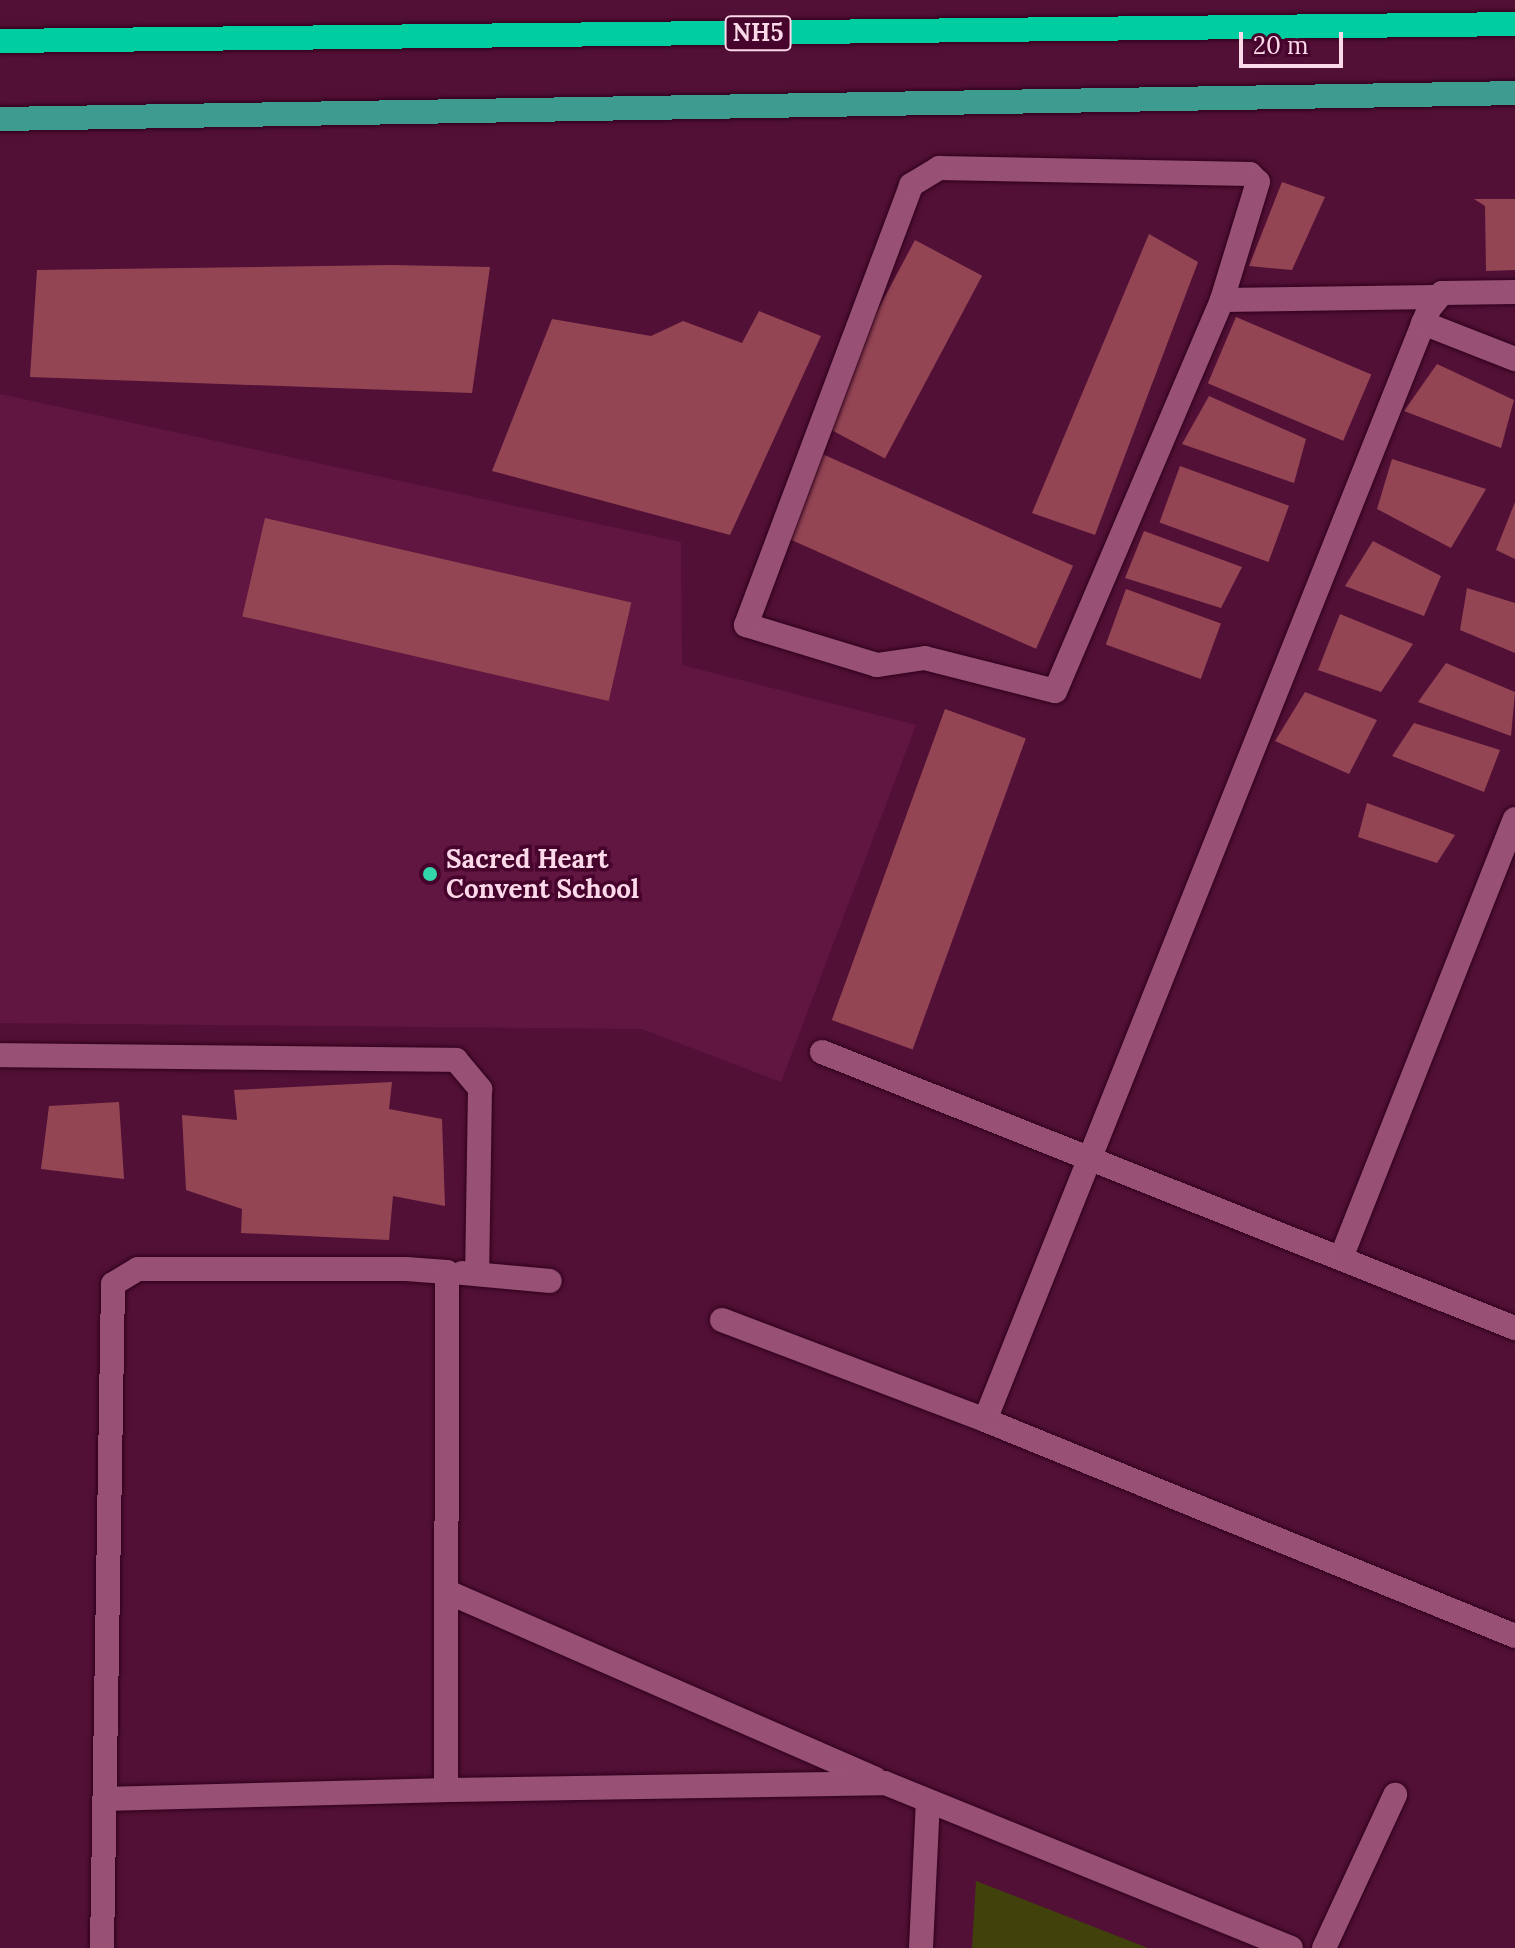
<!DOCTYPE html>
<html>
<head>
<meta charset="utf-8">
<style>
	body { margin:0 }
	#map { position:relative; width:1515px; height:1948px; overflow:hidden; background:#521036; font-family:Lora,serif }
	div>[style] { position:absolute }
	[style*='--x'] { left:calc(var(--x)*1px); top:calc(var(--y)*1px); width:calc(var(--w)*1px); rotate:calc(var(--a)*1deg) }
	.built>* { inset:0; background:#601641 }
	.green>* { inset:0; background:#41410c }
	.building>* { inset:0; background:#934554; transform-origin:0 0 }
	.roads { filter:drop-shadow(0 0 2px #30001c) drop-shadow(0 0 2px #30001c) }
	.minor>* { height:24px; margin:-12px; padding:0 12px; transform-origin:12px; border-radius:12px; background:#985175 }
	.major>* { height:24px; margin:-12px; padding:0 12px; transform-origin:12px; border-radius:12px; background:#3d9c8f }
	.highway>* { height:24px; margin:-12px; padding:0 12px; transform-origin:12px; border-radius:12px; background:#00cea1 }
	.dots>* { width:22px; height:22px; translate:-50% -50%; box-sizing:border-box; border:4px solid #46032c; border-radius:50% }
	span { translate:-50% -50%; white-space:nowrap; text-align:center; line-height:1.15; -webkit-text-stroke:7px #46032c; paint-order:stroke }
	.shield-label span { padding:2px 6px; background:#46032c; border:2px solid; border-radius:6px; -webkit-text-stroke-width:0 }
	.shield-label { font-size:24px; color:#fbd9e8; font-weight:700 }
	.poi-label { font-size:26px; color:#fbd9e8; font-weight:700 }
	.left { translate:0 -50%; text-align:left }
	.scale { position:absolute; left:1239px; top:32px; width:104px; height:36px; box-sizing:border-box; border:4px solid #fbd9e8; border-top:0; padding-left:10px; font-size:24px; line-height:28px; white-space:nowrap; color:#fbd9e8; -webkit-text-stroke:6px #46032c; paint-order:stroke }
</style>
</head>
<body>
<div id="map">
	<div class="built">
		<div style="clip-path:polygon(0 394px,681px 542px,682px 665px,916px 725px,781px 1082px,642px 1029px,0 1023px)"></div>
	</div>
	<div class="green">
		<div style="clip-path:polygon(976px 1881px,1148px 1948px,972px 1948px)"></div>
	</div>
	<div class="building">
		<div style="clip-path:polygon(1282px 182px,1325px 197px,1292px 270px,1249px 266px)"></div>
		<div style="clip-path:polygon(1474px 199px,1515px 199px,1515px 270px,1486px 271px,1485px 206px)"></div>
		<div style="clip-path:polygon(1149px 234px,1198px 262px,1095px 535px,1032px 513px)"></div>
		<div style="left:915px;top:240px;width:76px;height:207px;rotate:28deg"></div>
		<div style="clip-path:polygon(392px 265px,490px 267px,472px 393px,30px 377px,37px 270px)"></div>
		<div style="clip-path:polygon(759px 311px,821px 336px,730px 535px,492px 471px,552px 319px,651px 336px,683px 321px,742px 343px)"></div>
		<div style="left:1236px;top:317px;width:147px;height:72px;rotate:23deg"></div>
		<div style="clip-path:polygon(1437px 364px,1514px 400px,1501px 448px,1404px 411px)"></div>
		<div style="clip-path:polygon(1209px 396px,1306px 439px,1294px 483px,1182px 444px)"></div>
		<div style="left:820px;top:453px;width:277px;height:91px;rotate:24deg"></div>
		<div style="clip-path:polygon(1392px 459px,1486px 489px,1451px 548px,1377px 509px)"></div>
		<div style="left:1180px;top:466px;width:116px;height:60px;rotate:20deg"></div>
		<div style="clip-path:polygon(1515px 502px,1515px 559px,1496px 550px)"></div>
		<div style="left:265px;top:518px;width:376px;height:101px;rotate:13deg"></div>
		<div style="clip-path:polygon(1144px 531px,1242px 567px,1221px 608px,1125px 578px)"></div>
		<div style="clip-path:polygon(1373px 541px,1441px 576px,1424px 616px,1345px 586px)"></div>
		<div style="clip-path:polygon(1467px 588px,1515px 603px,1515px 653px,1460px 630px)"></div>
		<div style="left:1126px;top:589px;width:101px;height:59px;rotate:20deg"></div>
		<div style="clip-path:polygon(1340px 614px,1413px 644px,1381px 692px,1318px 670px)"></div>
		<div style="clip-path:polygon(1446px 663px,1515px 692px,1511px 736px,1418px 702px)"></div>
		<div style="clip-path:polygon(1305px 692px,1377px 720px,1349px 774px,1275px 741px)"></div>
		<div style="left:945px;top:709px;width:86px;height:331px;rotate:20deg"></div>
		<div style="clip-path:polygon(1414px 723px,1500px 750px,1484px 792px,1392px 756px)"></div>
		<div style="clip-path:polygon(1367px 803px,1455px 835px,1437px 863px,1358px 837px)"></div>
		<div style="clip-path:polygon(392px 1082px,389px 1109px,442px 1119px,445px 1206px,393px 1196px,389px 1240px,241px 1233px,242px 1209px,186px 1190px,182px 1115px,237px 1120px,234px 1090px)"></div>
		<div style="clip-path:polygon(119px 1102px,124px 1179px,41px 1169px,49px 1106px)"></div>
	</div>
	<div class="roads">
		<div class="minor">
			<div style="--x:939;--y:168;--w:311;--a:1.1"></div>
			<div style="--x:1250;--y:174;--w:11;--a:45"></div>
			<div style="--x:1258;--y:182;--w:123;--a:107"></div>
			<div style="--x:1222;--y:300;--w:425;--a:113.1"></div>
			<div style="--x:1055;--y:691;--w:134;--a:-165.8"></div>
			<div style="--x:925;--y:658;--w:49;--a:171.7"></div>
			<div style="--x:877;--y:665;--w:137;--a:-163"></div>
			<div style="--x:746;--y:625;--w:470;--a:-69.4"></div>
			<div style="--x:911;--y:185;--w:33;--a:-31"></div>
			<div style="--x:1515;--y:292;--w:73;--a:179.2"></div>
			<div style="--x:1442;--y:293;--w:21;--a:129"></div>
			<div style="--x:1429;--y:309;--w:1196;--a:111.78"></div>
			<div style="--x:985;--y:1420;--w:572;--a:22.17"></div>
			<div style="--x:1222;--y:300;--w:213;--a:-0.8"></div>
			<div style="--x:1423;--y:323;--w:99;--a:21.4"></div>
			<div style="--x:822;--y:1052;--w:746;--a:21.72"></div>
			<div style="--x:0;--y:1055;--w:456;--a:0.6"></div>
			<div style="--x:456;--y:1060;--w:38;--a:50"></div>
			<div style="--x:480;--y:1089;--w:185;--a:90.9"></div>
			<div style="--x:1341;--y:1258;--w:472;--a:-68.4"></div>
			<div style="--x:462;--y:1273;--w:88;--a:5.2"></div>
			<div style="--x:722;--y:1320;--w:281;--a:20.8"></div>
			<div style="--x:450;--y:1593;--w:464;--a:23.6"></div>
			<div style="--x:105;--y:1799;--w:341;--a:-1.5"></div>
			<div style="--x:102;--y:1948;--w:664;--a:-89.05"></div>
			<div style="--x:113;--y:1284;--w:29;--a:-31"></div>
			<div style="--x:138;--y:1269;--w:268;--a:0"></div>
			<div style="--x:406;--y:1269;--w:41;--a:4.2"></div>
			<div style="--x:447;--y:1272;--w:518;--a:90.11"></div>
			<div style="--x:446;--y:1790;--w:439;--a:-0.9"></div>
			<div style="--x:885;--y:1783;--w:438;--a:22.1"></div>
			<div style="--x:921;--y:1948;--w:147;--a:-87.3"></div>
			<div style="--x:1324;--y:1948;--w:169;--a:-65.1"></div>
		</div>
		<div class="major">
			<div style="--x:0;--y:119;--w:1515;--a:-0.98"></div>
		</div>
		<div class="highway">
			<div style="--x:0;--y:41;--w:1515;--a:-0.64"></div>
		</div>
	</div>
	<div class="dots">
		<div style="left:430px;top:874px;background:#32d4a9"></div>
	</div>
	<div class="shield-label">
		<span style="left:758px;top:33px">NH5</span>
	</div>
	<div class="poi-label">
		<span class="left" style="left:446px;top:874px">Sacred Heart<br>Convent School</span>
	</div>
	<div class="scale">20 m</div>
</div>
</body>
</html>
